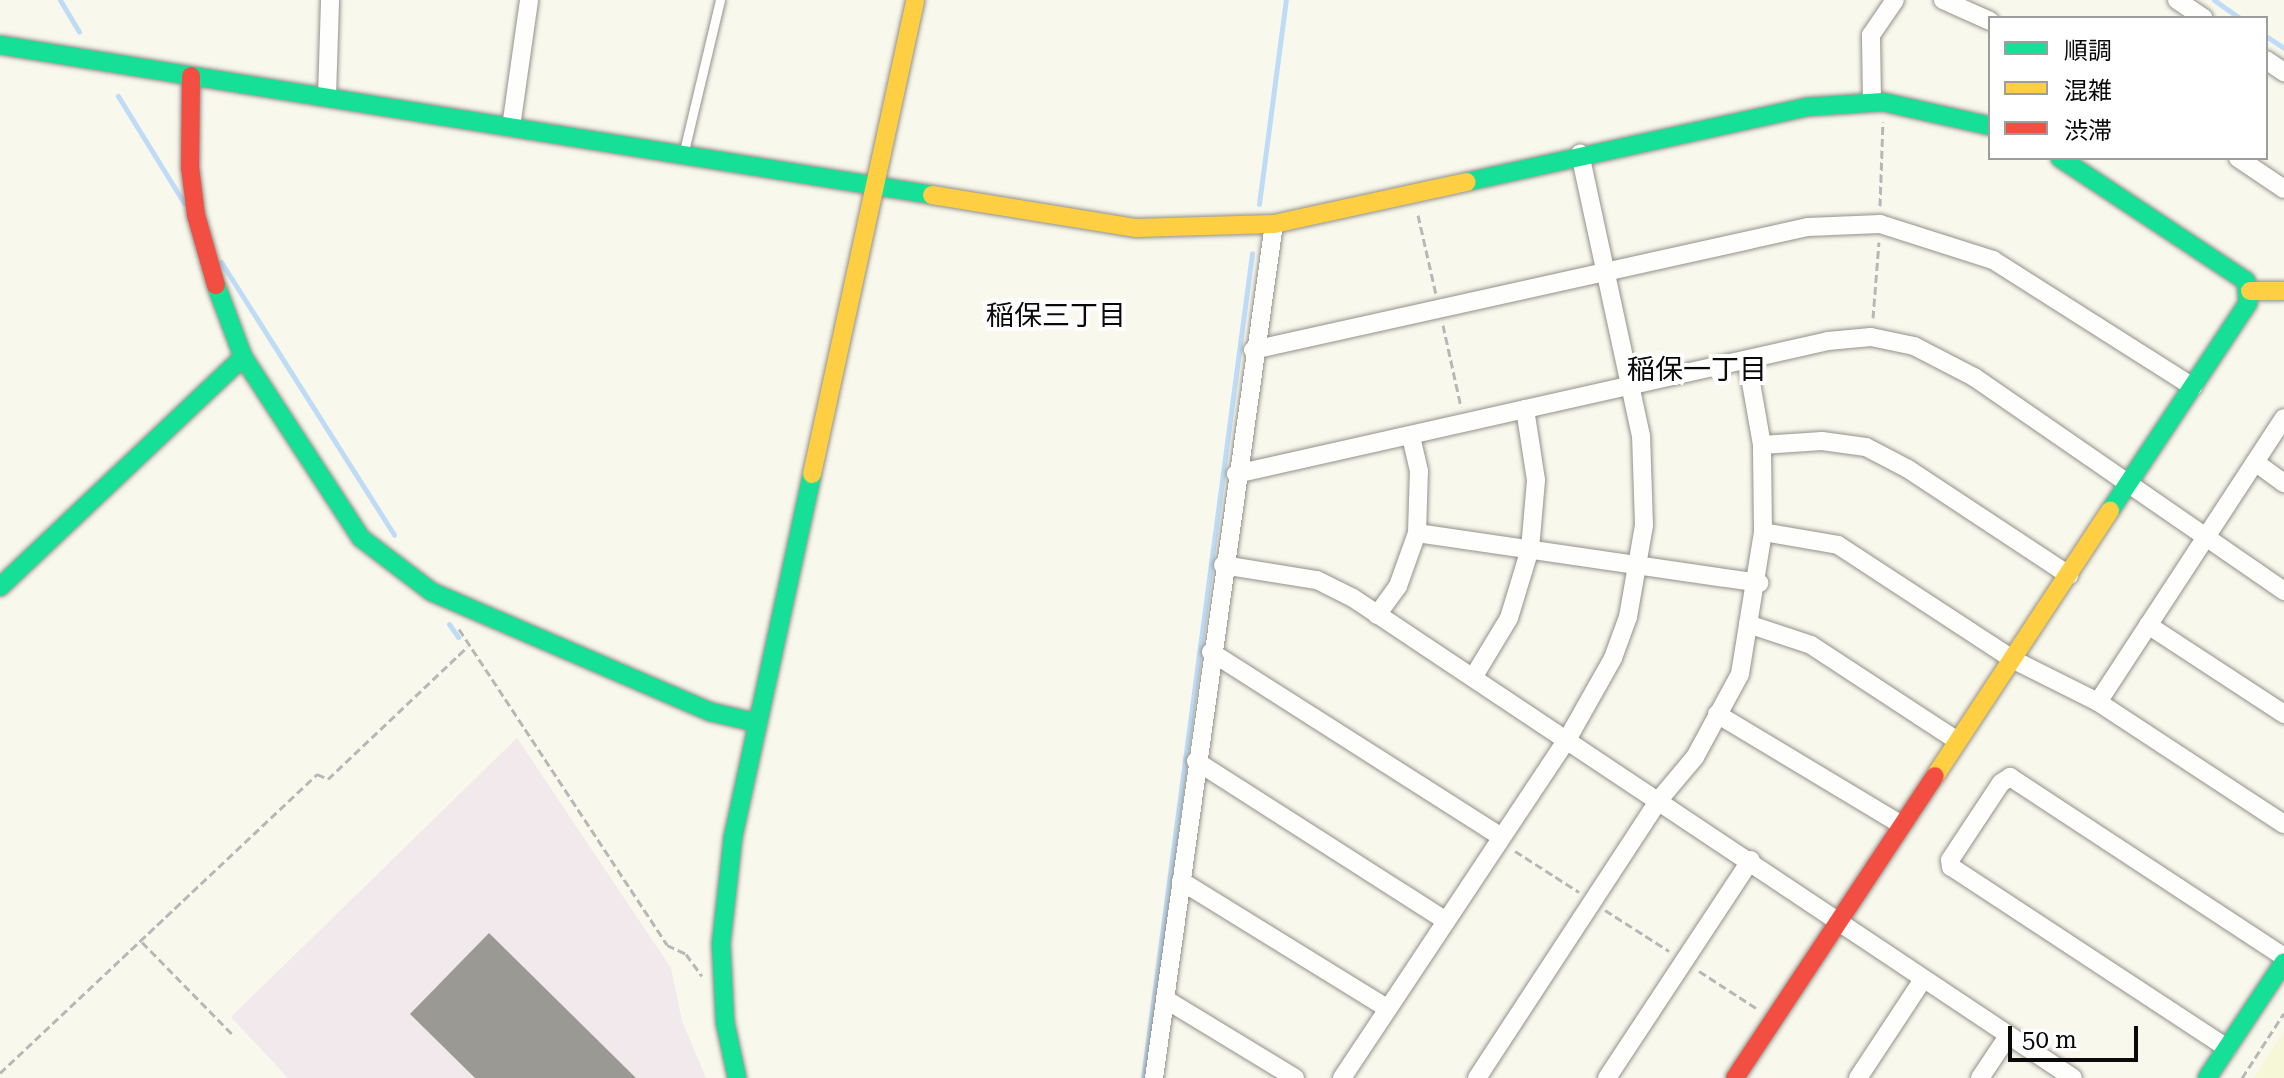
<!DOCTYPE html>
<html>
<head>
<meta charset="utf-8">
<style>
	body { margin:0 }
	#map { position:relative; width:2284px; height:1078px; overflow:hidden; background:#f9f8ec; font-family:"Roboto Serif","Noto Sans JP",serif }
	div>[style] { position:absolute }
	[style*='--x'] { left:calc(var(--x)*1px); top:calc(var(--y)*1px); width:calc(var(--w)*1px); rotate:calc(var(--a)*1deg) }
	.industrial>* { inset:0; background:#f1e9eb }
	.farmland>* { inset:0; background:#f6f7d7 }
	.stream>* { height:5px; margin:-2.5px; padding:0 2.5px; transform-origin:2.5px; border-radius:2.5px; background:#bfdcf6 }
	.building>* { inset:0; background:#9b9993 }
	.path>* { height:3px; margin-top:-1.5px; transform-origin:0; background:repeating-linear-gradient(90deg,#b7b7b5 0 8px,transparent 0 12px) }
	.roads { filter:drop-shadow(0 0 2px #92918c) drop-shadow(0 0 2px #92918c) }
	.lane>* { height:9px; margin:-4.5px; padding:0 4.5px; transform-origin:4.5px; border-radius:4.5px; background:#fefefc }
	.street>* { height:18px; margin:-9px; padding:0 9px; transform-origin:9px; border-radius:9px; background:#fefefc }
	.fast>* { height:18px; margin:-9px; padding:0 9px; transform-origin:9px; border-radius:9px; background:#16e098 }
	.slow>* { height:18px; margin:-9px; padding:0 9px; transform-origin:9px; border-radius:9px; background:#ffcf43 }
	.jam>* { height:18px; margin:-9px; padding:0 9px; transform-origin:9px; border-radius:9px; background:#f24e42 }
	span { translate:-50% -50%; white-space:nowrap; text-align:center; line-height:1.15; -webkit-text-stroke:8px #fff; paint-order:stroke }
	.neighbourhood-label { font-size:28px; color:#0a0a0a }
	.legend { position:absolute; left:1988px; top:16px; width:280px; height:144px; box-sizing:border-box; background:#fff; border:2px solid #9d9d9d; margin:0; padding:10px 14px; list-style:none; font-size:24px; color:#0a0a0a }
	.legend li { display:flex; align-items:center; gap:16px; height:40px }
	.legend b { width:40px; border:2px solid #9d9d9d }
	.scale { position:absolute; left:2008px; top:1026px; width:130px; height:36px; box-sizing:border-box; border:4px solid #0a0a0a; border-top:0; padding-left:10px; font-size:24px; line-height:28px; white-space:nowrap; color:#0a0a0a; -webkit-text-stroke:6px #fff; paint-order:stroke }
</style>
</head>
<body>
<div id="map">
	<div class="industrial">
		<div style="clip-path:polygon(517px 738px,671px 968px,682px 1021px,706px 1078px,288px 1078px,231px 1017px)"></div>
	</div>
	<div class="farmland">
		<div style="clip-path:polygon(2284px 1030px,2284px 1078px,2254px 1078px)"></div>
	</div>
	<div class="stream">
		<div style="--x:60;--y:0;--w:37;--a:59"></div>
		<div style="--x:2214;--y:0;--w:32;--a:35"></div>
		<div style="--x:2266;--y:36;--w:22;--a:34"></div>
		<div style="--x:118;--y:96;--w:126;--a:58.3"></div>
		<div style="--x:1259;--y:204;--w:206;--a:-82.5"></div>
		<div style="--x:221;--y:262;--w:323;--a:57.6"></div>
		<div style="--x:449;--y:624;--w:16;--a:55"></div>
		<div style="--x:1143;--y:1078;--w:832;--a:-82.47"></div>
	</div>
	<div class="building">
		<div style="clip-path:polygon(489px 933px,636px 1078px,475px 1078px,410px 1014px)"></div>
	</div>
	<div class="path">
		<div style="--x:1880;--y:206;--w:84;--a:-88"></div>
		<div style="--x:1418;--y:215;--w:81;--a:77.2"></div>
		<div style="--x:1873;--y:318;--w:76;--a:-85.5"></div>
		<div style="--x:1443;--y:325;--w:84;--a:77.6"></div>
		<div style="--x:459;--y:629;--w:378;--a:56.6"></div>
		<div style="--x:667;--y:945;--w:21;--a:25"></div>
		<div style="--x:686;--y:954;--w:27;--a:54"></div>
		<div style="--x:1515;--y:851;--w:76;--a:32.6"></div>
		<div style="--x:1605;--y:910;--w:76;--a:32.6"></div>
		<div style="--x:142;--y:942;--w:132;--a:45.6"></div>
		<div style="--x:1699;--y:971;--w:68;--a:33"></div>
		<div style="--x:0;--y:1073;--w:436;--a:-43.3"></div>
		<div style="--x:317;--y:774;--w:12;--a:24"></div>
		<div style="--x:328;--y:779;--w:192;--a:-43.5"></div>
		<div style="--x:2242;--y:1078;--w:77;--a:-57.1"></div>
	</div>
	<div class="roads">
		<div class="lane">
			<div style="--x:684;--y:151;--w:155;--a:-76.6"></div>
		</div>
		<div class="street">
			<div style="--x:1943;--y:0;--w:51;--a:24.1"></div>
			<div style="--x:2177;--y:0;--w:32;--a:34"></div>
			<div style="--x:2266;--y:60;--w:22;--a:34"></div>
			<div style="--x:327;--y:97;--w:97;--a:-88.2"></div>
			<div style="--x:1872;--y:102;--w:67;--a:-90.9"></div>
			<div style="--x:1871;--y:35;--w:42;--a:-55.6"></div>
			<div style="--x:511;--y:127;--w:128;--a:-81.9"></div>
			<div style="--x:2238;--y:158;--w:55;--a:34"></div>
			<div style="--x:1253;--y:350;--w:568;--a:-12.5"></div>
			<div style="--x:1808;--y:227;--w:72;--a:-2.4"></div>
			<div style="--x:1880;--y:224;--w:119;--a:17.7"></div>
			<div style="--x:1993;--y:260;--w:237;--a:32.4"></div>
			<div style="--x:1762;--y:445;--w:60;--a:-3.8"></div>
			<div style="--x:1822;--y:441;--w:44;--a:7.8"></div>
			<div style="--x:1866;--y:447;--w:47;--a:27.6"></div>
			<div style="--x:1908;--y:469;--w:193;--a:33.4"></div>
			<div style="--x:2255;--y:462;--w:36;--a:36"></div>
			<div style="--x:1236;--y:474;--w:607;--a:-12.66"></div>
			<div style="--x:1828;--y:341;--w:43;--a:-5.3"></div>
			<div style="--x:1871;--y:337;--w:44;--a:11.8"></div>
			<div style="--x:1914;--y:346;--w:68;--a:27.3"></div>
			<div style="--x:1974;--y:377;--w:377;--a:34.6"></div>
			<div style="--x:1763;--y:532;--w:76;--a:9.8"></div>
			<div style="--x:1838;--y:545;--w:208;--a:33.2"></div>
			<div style="--x:2012;--y:659;--w:96;--a:26.6"></div>
			<div style="--x:2098;--y:702;--w:222;--a:33.3"></div>
			<div style="--x:1417;--y:533;--w:346;--a:8.3"></div>
			<div style="--x:1223;--y:565;--w:95;--a:9.1"></div>
			<div style="--x:1317;--y:580;--w:40;--a:26.6"></div>
			<div style="--x:1353;--y:598;--w:865;--a:33.69"></div>
			<div style="--x:1377;--y:615;--w:36;--a:-54"></div>
			<div style="--x:1398;--y:586;--w:56;--a:-70.3"></div>
			<div style="--x:1417;--y:533;--w:62;--a:-88.2"></div>
			<div style="--x:1419;--y:471;--w:36;--a:-103"></div>
			<div style="--x:1748;--y:624;--w:66;--a:18.4"></div>
			<div style="--x:1811;--y:645;--w:173;--a:33.2"></div>
			<div style="--x:2148;--y:625;--w:163;--a:33.2"></div>
			<div style="--x:1211;--y:652;--w:344;--a:32.5"></div>
			<div style="--x:1474;--y:676;--w:68;--a:-58.9"></div>
			<div style="--x:1509;--y:618;--w:72;--a:-73.1"></div>
			<div style="--x:1530;--y:549;--w:69;--a:-85"></div>
			<div style="--x:1536;--y:480;--w:72;--a:-98.8"></div>
			<div style="--x:2098;--y:702;--w:339;--a:-56.8"></div>
			<div style="--x:1717;--y:714;--w:214;--a:31"></div>
			<div style="--x:1196;--y:761;--w:297;--a:32.6"></div>
			<div style="--x:1181;--y:881;--w:243;--a:31.7"></div>
			<div style="--x:1165;--y:999;--w:152;--a:31.3"></div>
			<div style="--x:2227;--y:1048;--w:330;--a:-146.7"></div>
			<div style="--x:1951;--y:867;--w:7;--a:-98"></div>
			<div style="--x:1950;--y:860;--w:92;--a:-56.5"></div>
			<div style="--x:2001;--y:783;--w:11;--a:-34"></div>
			<div style="--x:2010;--y:777;--w:328;--a:33.3"></div>
			<div style="--x:1154;--y:1078;--w:862;--a:-82"></div>
			<div style="--x:1342;--y:1078;--w:408;--a:-56.4"></div>
			<div style="--x:1568;--y:738;--w:92;--a:-60.6"></div>
			<div style="--x:1613;--y:658;--w:44;--a:-69.9"></div>
			<div style="--x:1628;--y:617;--w:93;--a:-80.1"></div>
			<div style="--x:1644;--y:525;--w:89;--a:-91.9"></div>
			<div style="--x:1641;--y:436;--w:289;--a:-102.2"></div>
			<div style="--x:1477;--y:1078;--w:331;--a:-56.8"></div>
			<div style="--x:1658;--y:801;--w:57;--a:-49.9"></div>
			<div style="--x:1695;--y:757;--w:94;--a:-61.5"></div>
			<div style="--x:1740;--y:674;--w:144;--a:-80.8"></div>
			<div style="--x:1763;--y:532;--w:87;--a:-90.7"></div>
			<div style="--x:1762;--y:445;--w:86;--a:-100"></div>
			<div style="--x:1607;--y:1078;--w:261;--a:-56.6"></div>
			<div style="--x:1858;--y:1078;--w:116;--a:-56.6"></div>
			<div style="--x:1980;--y:1078;--w:50;--a:-56.3"></div>
		</div>
		<div class="fast">
			<div style="--x:0;--y:45;--w:944;--a:9.14"></div>
			<div style="--x:2060;--y:158;--w:223;--a:33.5"></div>
			<div style="--x:2246;--y:281;--w:22;--a:85"></div>
			<div style="--x:2248;--y:303;--w:250;--a:123.6"></div>
			<div style="--x:1466;--y:182;--w:348;--a:-12.4"></div>
			<div style="--x:1806;--y:107;--w:77;--a:-3.7"></div>
			<div style="--x:1883;--y:102;--w:110;--a:12.6"></div>
			<div style="--x:216;--y:285;--w:77;--a:69.4"></div>
			<div style="--x:243;--y:357;--w:216;--a:56.9"></div>
			<div style="--x:361;--y:538;--w:89;--a:37.3"></div>
			<div style="--x:432;--y:592;--w:304;--a:23.3"></div>
			<div style="--x:711;--y:712;--w:48;--a:13.2"></div>
			<div style="--x:0;--y:587;--w:335;--a:-43.4"></div>
			<div style="--x:737;--y:1078;--w:57;--a:-102.1"></div>
			<div style="--x:725;--y:1022;--w:78;--a:-92.9"></div>
			<div style="--x:721;--y:944;--w:108;--a:-83.6"></div>
			<div style="--x:733;--y:837;--w:371;--a:-77.7"></div>
			<div style="--x:2207;--y:1078;--w:139;--a:-56.4"></div>
		</div>
		<div class="slow">
			<div style="--x:932;--y:195;--w:207;--a:9.2"></div>
			<div style="--x:1136;--y:228;--w:138;--a:-1.7"></div>
			<div style="--x:1274;--y:224;--w:197;--a:-12.3"></div>
			<div style="--x:2250;--y:291;--w:34;--a:0"></div>
			<div style="--x:812;--y:474;--w:485;--a:-77.7"></div>
			<div style="--x:1935;--y:776;--w:318;--a:-56.6"></div>
		</div>
		<div class="jam">
			<div style="--x:191;--y:76;--w:91;--a:90.6"></div>
			<div style="--x:190;--y:167;--w:48;--a:82.9"></div>
			<div style="--x:196;--y:215;--w:73;--a:74.1"></div>
			<div style="--x:1735;--y:1078;--w:362;--a:-56.5"></div>
		</div>
	</div>
	<div class="neighbourhood-label">
		<span style="left:1056px;top:316px">稲保三丁目</span>
		<span style="left:1697px;top:370px">稲保一丁目</span>
	</div>
	<ul class="legend">
	<li><b style="height:10px;background:#16e098"></b>順調</li>
	<li><b style="height:10px;background:#ffcf43"></b>混雑</li>
	<li><b style="height:10px;background:#f24e42"></b>渋滞</li>
	</ul>
	<div class="scale">50 m</div>
</div>
</body>
</html>
